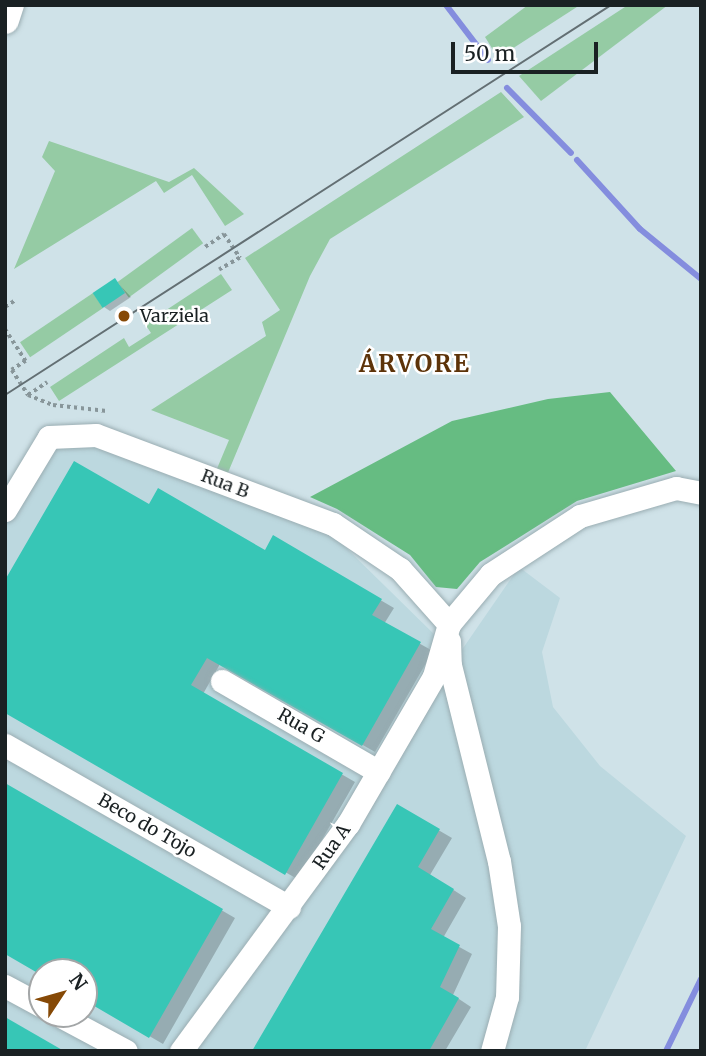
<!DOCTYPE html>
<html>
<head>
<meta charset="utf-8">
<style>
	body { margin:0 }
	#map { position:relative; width:706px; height:1056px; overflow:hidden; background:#cfe2e8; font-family:Merriweather,serif }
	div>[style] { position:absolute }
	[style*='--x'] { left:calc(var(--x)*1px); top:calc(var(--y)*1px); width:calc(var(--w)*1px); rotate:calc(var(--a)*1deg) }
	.built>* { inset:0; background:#bcd8df }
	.green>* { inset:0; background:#95cba4; transform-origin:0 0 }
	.forest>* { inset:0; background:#66bc82 }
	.shadow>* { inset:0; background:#0003 }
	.stream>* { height:6px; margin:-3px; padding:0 3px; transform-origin:3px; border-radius:3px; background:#848dde }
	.building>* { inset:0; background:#37c6b6; transform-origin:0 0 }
	.path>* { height:3.5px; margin-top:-1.75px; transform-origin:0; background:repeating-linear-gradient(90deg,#88969a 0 3.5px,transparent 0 7px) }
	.roads { filter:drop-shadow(0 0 2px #9aadb2) drop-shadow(0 0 2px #9aadb2) }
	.minor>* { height:23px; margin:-11.5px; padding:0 11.5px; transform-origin:11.5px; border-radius:11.5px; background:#fff }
	.major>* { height:28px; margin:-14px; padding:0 14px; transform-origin:14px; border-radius:14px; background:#fff }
	.tram>* { height:2px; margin:-1px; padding:0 1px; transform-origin:1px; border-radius:1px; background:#636f73 }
	.dots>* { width:19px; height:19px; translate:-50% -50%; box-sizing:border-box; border:4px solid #fff; border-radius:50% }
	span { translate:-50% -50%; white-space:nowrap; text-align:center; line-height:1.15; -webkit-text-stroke:5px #fff; paint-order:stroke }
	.poi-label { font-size:18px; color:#1a2123 }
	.left { translate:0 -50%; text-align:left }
	.street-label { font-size:18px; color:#1a2123 }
	.district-label { font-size:24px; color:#5d3309; font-weight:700; letter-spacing:2px }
	.frame { position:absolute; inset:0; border:7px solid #1a2123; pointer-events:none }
	.north { position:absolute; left:28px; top:958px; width:70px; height:70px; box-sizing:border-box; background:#fff; border:2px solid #a3a6a7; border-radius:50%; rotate:54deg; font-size:19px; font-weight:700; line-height:28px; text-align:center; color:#1a2123 }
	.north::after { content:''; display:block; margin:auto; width:24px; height:32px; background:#864906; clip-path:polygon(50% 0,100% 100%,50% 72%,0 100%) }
	.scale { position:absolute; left:451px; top:42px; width:147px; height:32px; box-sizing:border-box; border:4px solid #1a2123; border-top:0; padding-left:9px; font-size:21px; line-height:24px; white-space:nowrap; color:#1a2123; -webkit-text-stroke:5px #fff; paint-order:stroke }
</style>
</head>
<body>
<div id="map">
	<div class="built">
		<div style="clip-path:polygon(evenodd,86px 442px,336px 538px,438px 638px,459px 654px,519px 567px,560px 598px,542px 652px,553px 707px,600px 766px,686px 836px,585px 1051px,5px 1051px,5px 524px,41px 463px,59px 447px,86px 442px,42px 972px,84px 972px,84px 1014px,42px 1014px,42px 972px)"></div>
	</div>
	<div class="green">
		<div style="clip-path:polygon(528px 5px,580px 5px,498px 58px,485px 37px)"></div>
		<div style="clip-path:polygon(628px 5px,668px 5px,541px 101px,519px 76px)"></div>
		<div style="clip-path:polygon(501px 92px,524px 117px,330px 239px,310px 276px,227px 475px,216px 471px,229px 440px,151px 410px,266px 336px,262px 322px,280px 310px,245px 258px)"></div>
		<div style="clip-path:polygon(49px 141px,169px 182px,194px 168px,244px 214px,225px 226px,192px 175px,164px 193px,156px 181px,14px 269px,55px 171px,42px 157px)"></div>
		<div style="left:192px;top:228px;width:19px;height:92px;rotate:54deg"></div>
		<div style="clip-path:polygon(221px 274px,232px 290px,59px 401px,50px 387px,124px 338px,129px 347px,151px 333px,145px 324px)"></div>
		<div style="left:93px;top:293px;width:18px;height:88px;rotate:56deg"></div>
	</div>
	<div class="forest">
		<div style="clip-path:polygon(610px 392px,676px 471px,577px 501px,480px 562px,457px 589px,436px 587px,410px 555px,337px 509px,310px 497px,452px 421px,548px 399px)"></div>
	</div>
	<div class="shadow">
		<div style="clip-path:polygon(115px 280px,131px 297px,110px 311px,104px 307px)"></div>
		<div style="clip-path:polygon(149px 507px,265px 552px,274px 538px,394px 608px,384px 624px,433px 651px,375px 752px,220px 664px,203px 694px,355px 782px,299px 880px,5px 710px)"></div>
		<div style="clip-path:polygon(5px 785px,235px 918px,163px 1044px,84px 998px,84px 972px,42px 974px,5px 952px)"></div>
		<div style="clip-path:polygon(397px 806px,452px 838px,430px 875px,466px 898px,443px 938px,472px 954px,453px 995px,471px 1007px,445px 1051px,254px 1051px)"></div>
	</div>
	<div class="stream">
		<div style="--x:446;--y:5;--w:69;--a:52.6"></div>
		<div style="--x:507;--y:88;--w:91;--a:45.4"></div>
		<div style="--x:577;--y:160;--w:93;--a:47.6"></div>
		<div style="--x:640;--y:229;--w:79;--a:39.3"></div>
		<div style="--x:666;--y:1051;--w:80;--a:-64.1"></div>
	</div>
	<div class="building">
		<div style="left:115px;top:278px;width:18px;height:27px;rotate:56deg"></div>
		<div style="clip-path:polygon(74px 461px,149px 504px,158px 488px,265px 550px,273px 535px,382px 599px,372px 615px,421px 642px,362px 746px,207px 658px,191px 685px,343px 773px,285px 875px,5px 713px,5px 580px)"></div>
		<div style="clip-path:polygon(5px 783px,223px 909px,149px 1038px,84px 1000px,84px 972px,36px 972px,5px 954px)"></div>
		<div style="clip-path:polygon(397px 804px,440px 829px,418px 867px,454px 889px,431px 929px,460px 945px,440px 987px,459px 998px,429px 1051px,252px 1051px)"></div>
		<div style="clip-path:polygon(5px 1017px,64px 1051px,5px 1051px)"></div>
	</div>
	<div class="path">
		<div style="--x:205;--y:247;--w:23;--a:-34"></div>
		<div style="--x:224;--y:234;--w:29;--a:56"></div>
		<div style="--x:240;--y:258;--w:24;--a:150"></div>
		<div style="--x:5;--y:307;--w:11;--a:-34"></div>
		<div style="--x:5;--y:329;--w:38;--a:57"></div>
		<div style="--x:26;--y:361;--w:17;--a:147"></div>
		<div style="--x:12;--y:370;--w:30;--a:57"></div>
		<div style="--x:28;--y:395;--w:27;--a:22"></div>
		<div style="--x:53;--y:405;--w:54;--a:6.3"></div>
		<div style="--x:28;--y:395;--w:23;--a:-34"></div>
	</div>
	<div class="roads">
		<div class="minor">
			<div style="--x:5;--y:510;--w:85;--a:-58.9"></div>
			<div style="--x:49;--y:437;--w:47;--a:-2.4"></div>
			<div style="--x:96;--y:435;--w:253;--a:20.6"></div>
			<div style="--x:333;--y:524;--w:81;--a:33.9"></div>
			<div style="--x:400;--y:569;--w:74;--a:48.3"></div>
			<div style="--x:449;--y:641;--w:24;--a:88"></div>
			<div style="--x:450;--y:665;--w:202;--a:76"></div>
			<div style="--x:499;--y:861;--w:66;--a:81.3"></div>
			<div style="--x:509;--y:926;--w:71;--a:91.6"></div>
			<div style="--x:507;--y:997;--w:56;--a:105.5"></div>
			<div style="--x:222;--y:681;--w:181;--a:30.1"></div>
			<div style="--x:5;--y:745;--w:327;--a:29.7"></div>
			<div style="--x:5;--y:986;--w:42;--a:28.4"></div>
			<div style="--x:57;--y:1014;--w:78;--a:28.2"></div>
			<div style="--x:181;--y:1051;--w:282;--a:-53.7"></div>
			<div style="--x:348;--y:824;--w:171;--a:-59.8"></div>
			<div style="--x:434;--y:676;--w:54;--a:-73.9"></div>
			<div style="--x:449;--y:624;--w:65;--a:-50"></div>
			<div style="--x:491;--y:574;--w:106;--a:-33.1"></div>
			<div style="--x:580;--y:516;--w:100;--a:-16.3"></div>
			<div style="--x:676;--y:488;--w:25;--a:11"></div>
		</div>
		<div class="major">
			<div style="--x:5;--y:20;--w:16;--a:-72"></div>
		</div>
	</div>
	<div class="tram">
		<div style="--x:5;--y:395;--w:721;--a:-32.76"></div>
	</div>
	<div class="dots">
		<div style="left:124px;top:316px;background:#864906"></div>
	</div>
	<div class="poi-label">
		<span class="left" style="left:140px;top:316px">Varziela</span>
	</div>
	<div class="street-label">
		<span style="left:225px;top:484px;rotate:21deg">Rua B</span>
		<span style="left:301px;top:726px;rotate:30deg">Rua G</span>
		<span style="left:147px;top:826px;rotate:30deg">Beco do Tojo</span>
		<span style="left:332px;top:847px;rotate:-55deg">Rua A</span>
	</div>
	<div class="district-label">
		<span style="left:415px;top:364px">ÁRVORE</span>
	</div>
	<div class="frame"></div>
	<div class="north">N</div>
	<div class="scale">50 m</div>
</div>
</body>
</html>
